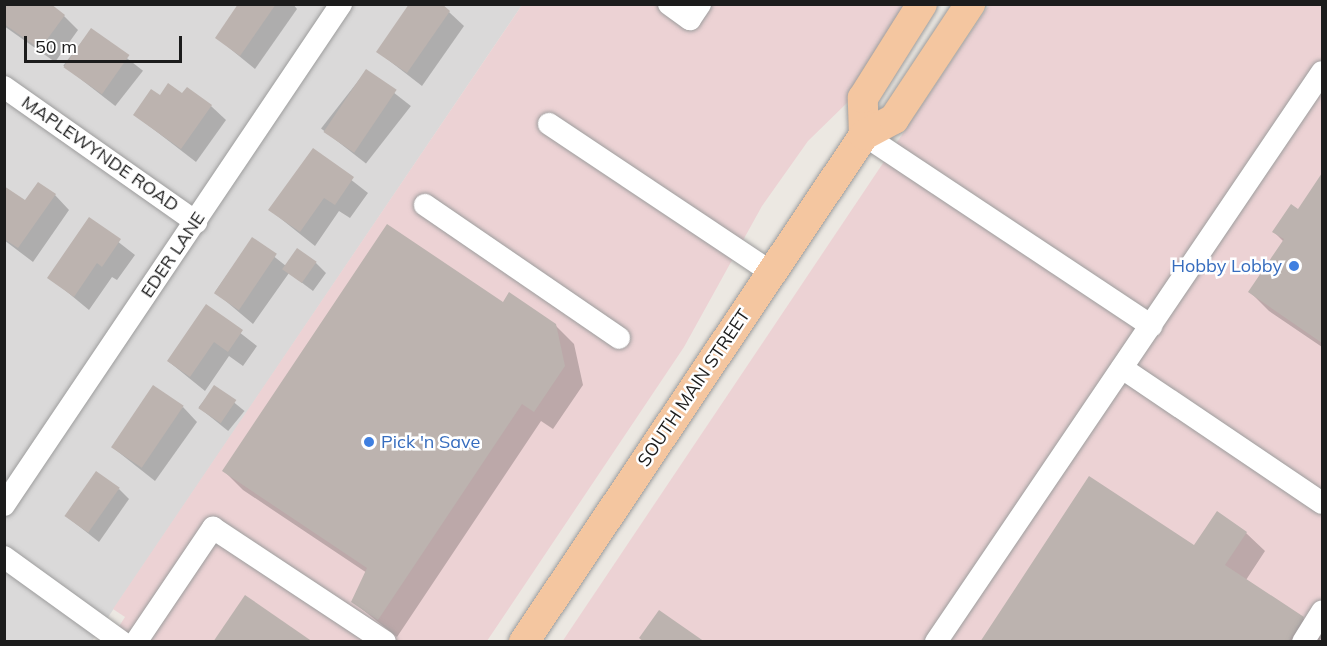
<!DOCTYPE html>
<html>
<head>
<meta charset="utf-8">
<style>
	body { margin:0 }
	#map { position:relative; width:1327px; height:646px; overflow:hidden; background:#ece8e2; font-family:Mulish,sans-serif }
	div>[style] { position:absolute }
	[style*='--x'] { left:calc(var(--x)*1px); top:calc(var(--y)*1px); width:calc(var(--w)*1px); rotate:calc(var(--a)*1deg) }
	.residential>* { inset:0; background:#dad9d9 }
	.commercial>* { inset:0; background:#ecd2d4 }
	.shadow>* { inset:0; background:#0003; transform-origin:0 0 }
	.building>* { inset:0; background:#bcb3af; transform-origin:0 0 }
	.roads { filter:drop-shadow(0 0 2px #9d9d9d) drop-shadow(0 0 2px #9d9d9d) }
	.minor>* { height:22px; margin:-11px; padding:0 11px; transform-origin:11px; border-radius:11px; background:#fff }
	.major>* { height:30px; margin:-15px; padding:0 15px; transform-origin:15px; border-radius:15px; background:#f4c6a0 }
	.dots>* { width:16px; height:16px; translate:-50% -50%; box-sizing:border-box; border:3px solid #fff; border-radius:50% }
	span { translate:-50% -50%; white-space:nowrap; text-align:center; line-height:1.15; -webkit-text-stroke:5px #fff; paint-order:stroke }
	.street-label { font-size:18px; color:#1c1c1c }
	.shop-label { font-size:18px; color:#366cbe }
	.right { translate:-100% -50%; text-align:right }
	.left { translate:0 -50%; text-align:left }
	.frame { position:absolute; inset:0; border:6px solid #1c1c1c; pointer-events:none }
	.scale { position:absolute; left:24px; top:36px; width:158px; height:27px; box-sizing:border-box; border:3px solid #1c1c1c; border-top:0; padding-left:8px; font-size:18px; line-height:21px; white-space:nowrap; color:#1c1c1c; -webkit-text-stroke:4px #fff; paint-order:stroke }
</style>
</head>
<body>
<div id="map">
	<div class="residential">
		<div style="clip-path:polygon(4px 5px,522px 5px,92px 641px,5px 641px)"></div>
	</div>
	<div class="commercial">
		<div style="clip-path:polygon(522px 5px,907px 5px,850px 100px,808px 141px,762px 206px,684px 347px,487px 641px,109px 642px,125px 617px,113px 609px)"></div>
		<div style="clip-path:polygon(989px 5px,1322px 5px,1322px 641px,562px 642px)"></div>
	</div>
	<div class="shadow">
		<div style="clip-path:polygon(4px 4px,64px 16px,78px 30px,55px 62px,4px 26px)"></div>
		<div style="clip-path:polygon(240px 4px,293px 4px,297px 9px,255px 69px,217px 38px)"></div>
		<div style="clip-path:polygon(449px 12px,464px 26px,422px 86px,378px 52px)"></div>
		<div style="left:91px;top:30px;width:66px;height:45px;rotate:38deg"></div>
		<div style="left:366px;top:71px;width:57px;height:73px;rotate:38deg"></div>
		<div style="clip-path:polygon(183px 95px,211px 106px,226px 120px,196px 162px,135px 115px)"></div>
		<div style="clip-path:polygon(313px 150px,368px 193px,350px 218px,339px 211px,315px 246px,270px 210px)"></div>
		<div style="clip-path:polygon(1322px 176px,1322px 347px,1269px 311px,1250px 292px,1284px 242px,1274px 232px,1299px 211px)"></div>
		<div style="clip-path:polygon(4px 187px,25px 202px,55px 195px,69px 210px,33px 262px,4px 240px)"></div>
		<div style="clip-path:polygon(89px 219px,135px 255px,117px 280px,112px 277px,89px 310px,49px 277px)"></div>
		<div style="clip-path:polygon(252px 239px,286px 266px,316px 263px,326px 273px,313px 291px,289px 273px,253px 324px,215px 292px)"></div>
		<div style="clip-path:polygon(503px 304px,555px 325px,574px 344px,583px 385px,553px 429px,541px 421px,397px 637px,353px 602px,367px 573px,243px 490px,224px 471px)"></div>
		<div style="clip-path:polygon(207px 307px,257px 346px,243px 366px,229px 356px,205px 391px,168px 361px)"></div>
		<div style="left:215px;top:387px;width:38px;height:26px;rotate:39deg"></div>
		<div style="clip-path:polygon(183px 407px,197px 422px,155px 481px,112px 447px)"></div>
		<div style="clip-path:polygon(119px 489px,129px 499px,99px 542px,66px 516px)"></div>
		<div style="clip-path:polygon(1246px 533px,1265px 551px,1246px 580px,1303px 618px,1322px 637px,1318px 642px,982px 642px,1195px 547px)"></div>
	</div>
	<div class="building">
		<div style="clip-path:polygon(4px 4px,51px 4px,65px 15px,40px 49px,4px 24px)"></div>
		<div style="clip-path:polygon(238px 4px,276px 4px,240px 56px,215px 38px)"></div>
		<div style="clip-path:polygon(409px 4px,442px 4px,450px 11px,407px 73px,376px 52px)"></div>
		<div style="left:91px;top:28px;width:47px;height:48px;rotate:35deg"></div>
		<div style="left:366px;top:69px;width:37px;height:76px;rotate:34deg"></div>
		<div style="clip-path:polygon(168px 83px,182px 93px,187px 87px,212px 105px,181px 149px,133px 115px,151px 89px,160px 95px)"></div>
		<div style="clip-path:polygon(313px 148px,354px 177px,335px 205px,324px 198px,300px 232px,268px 210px)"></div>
		<div style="clip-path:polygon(1322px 173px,1322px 343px,1248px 292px,1284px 239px,1272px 232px,1291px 204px,1298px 209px)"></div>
		<div style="clip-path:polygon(38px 182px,56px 194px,18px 248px,4px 239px,4px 186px,25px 200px)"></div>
		<div style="clip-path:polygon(89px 217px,121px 239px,102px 267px,97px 263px,74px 297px,47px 278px)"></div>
		<div style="clip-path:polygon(387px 224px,503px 302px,509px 292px,556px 324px,565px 366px,534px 412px,522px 404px,378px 620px,351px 602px,367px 568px,222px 471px)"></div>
		<div style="left:252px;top:237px;width:30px;height:68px;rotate:34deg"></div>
		<div style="left:297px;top:248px;width:24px;height:26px;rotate:35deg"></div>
		<div style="clip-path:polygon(206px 304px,243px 330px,228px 352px,214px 342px,190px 377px,167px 361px)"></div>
		<div style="left:153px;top:385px;width:37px;height:75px;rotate:34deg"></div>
		<div style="left:214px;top:385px;width:27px;height:28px;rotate:34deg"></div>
		<div style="left:96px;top:471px;width:29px;height:55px;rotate:35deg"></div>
		<div style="clip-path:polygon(1089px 476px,1194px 545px,1217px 511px,1247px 532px,1225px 565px,1304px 617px,1288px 642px,980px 642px)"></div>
		<div style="clip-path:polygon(245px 595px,313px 642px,213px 642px)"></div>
		<div style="clip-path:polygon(659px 610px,705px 642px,644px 642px,639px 638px)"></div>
	</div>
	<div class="roads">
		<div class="minor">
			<div style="--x:669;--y:4;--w:26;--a:36"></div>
			<div style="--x:690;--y:19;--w:18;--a:-56"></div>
			<div style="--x:4;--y:87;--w:235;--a:35.1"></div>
			<div style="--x:549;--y:124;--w:268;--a:33.7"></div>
			<div style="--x:864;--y:135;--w:345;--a:33.6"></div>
			<div style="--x:425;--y:205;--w:235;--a:34.4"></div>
			<div style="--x:1122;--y:368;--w:241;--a:34"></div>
			<div style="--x:4;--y:505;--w:604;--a:-56.07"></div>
			<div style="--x:4;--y:557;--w:145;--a:35.8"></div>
			<div style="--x:136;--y:642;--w:138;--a:-56"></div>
			<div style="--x:213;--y:528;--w:206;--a:33.5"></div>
			<div style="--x:936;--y:642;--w:688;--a:-55.89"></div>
			<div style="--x:1303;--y:642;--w:36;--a:-58"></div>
		</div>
		<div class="major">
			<div style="--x:864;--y:135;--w:37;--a:-92"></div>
			<div style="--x:863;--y:98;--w:111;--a:-57.9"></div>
			<div style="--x:524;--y:642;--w:610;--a:-56.15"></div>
			<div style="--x:864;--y:135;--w:34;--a:-28"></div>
			<div style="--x:894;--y:119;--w:138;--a:-56.5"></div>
		</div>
	</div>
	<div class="dots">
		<div style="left:1294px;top:266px;background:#3f7fe0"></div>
		<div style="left:369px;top:442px;background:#3f7fe0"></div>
	</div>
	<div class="street-label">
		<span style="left:100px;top:154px;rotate:35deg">MAPLEWYNDE ROAD</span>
		<span style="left:173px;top:255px;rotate:-56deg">EDER LANE</span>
		<span style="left:694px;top:388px;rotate:-56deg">SOUTH MAIN STREET</span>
	</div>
	<div class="shop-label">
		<span class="right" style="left:1282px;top:266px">Hobby Lobby</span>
		<span class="left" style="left:381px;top:442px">Pick 'n Save</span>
	</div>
	<div class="frame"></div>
	<div class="scale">50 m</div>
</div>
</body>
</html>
